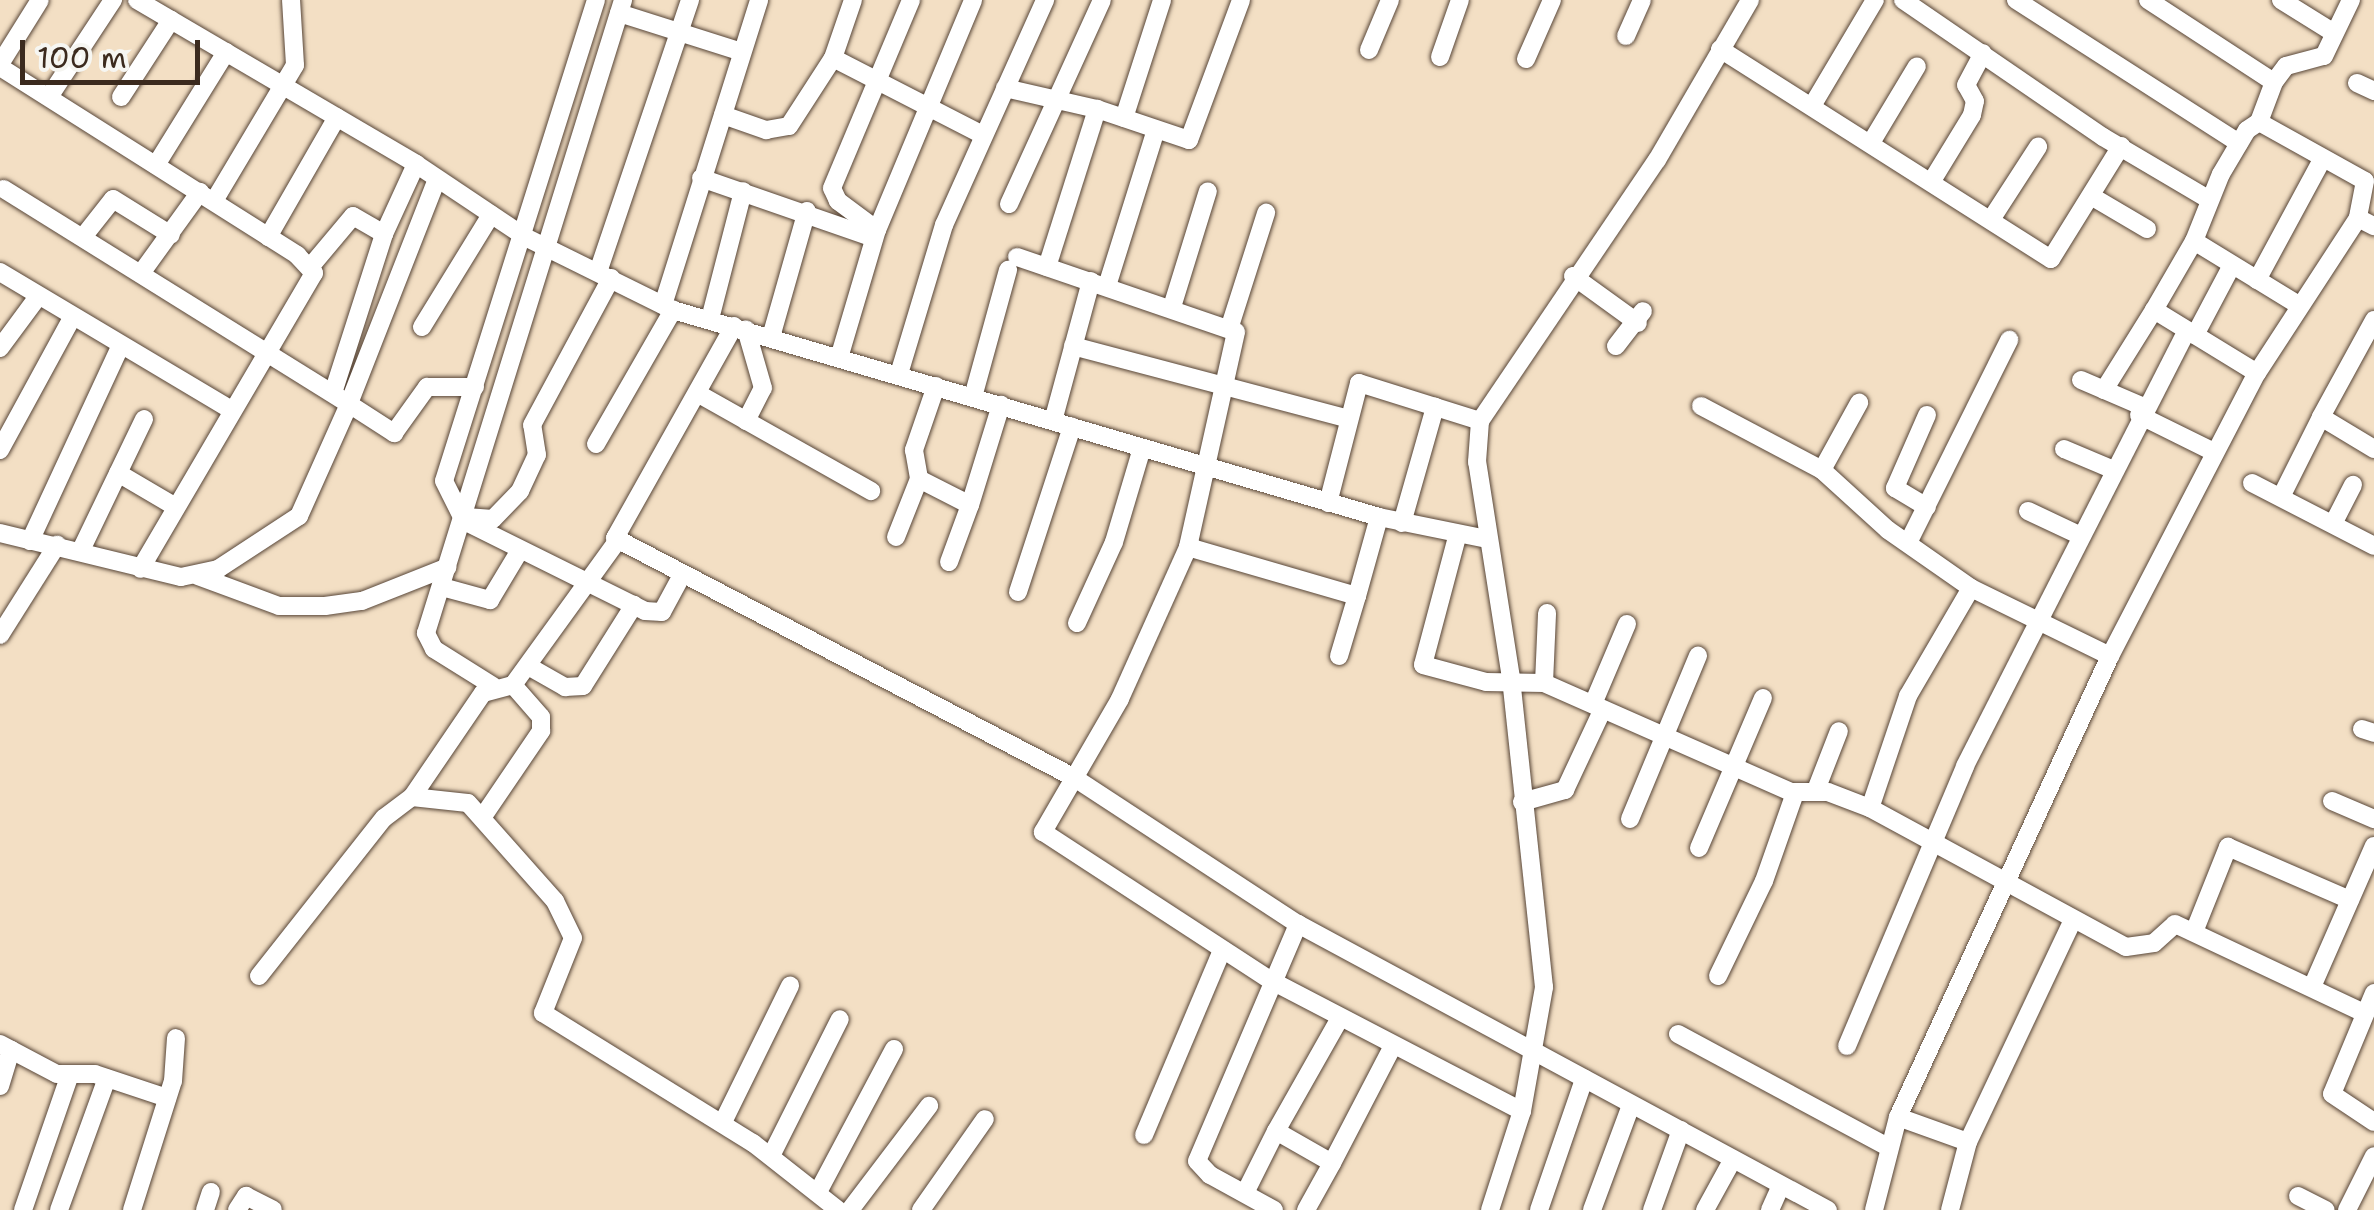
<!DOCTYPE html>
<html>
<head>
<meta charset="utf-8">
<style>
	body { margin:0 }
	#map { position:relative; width:2374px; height:1210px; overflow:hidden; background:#f3dfc4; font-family:"Shantell Sans",sans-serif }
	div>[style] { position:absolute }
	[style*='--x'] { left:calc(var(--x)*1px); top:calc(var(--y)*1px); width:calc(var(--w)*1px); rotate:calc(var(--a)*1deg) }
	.roads { filter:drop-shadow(0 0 2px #574537) drop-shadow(0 0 2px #574537) }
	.minor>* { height:18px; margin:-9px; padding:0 9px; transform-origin:9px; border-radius:9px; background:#fff }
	span { translate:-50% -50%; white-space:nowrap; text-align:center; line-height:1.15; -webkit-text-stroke:8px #f6f6f2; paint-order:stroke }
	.scale { position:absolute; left:20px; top:40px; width:180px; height:45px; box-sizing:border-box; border:5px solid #3b2a1e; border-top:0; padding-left:12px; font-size:30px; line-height:35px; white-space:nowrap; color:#3b2a1e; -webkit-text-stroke:8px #f6f6f2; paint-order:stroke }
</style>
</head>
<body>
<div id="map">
	<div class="roads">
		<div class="minor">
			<div style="--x:137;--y:0;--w:324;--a:30.4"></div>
			<div style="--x:416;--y:164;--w:131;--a:33.8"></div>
			<div style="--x:525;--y:237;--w:165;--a:26.3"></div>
			<div style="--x:673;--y:310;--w:736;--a:16.34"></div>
			<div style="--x:1379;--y:517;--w:110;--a:11.5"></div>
			<div style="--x:596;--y:0;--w:504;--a:107.54"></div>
			<div style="--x:444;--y:481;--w:45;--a:63.4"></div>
			<div style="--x:464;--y:521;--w:202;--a:26.4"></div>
			<div style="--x:645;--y:611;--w:17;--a:3"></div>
			<div style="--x:662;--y:612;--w:42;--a:-61.6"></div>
			<div style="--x:1903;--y:0;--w:242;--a:34.4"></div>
			<div style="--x:2103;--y:137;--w:122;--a:30.6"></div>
			<div style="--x:2016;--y:0;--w:265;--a:32.7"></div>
			<div style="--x:2148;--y:0;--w:150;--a:33.1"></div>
			<div style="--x:2274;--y:82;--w:20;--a:-53"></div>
			<div style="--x:2286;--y:66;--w:39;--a:-15"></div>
			<div style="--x:2324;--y:56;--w:62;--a:-64.3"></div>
			<div style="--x:2281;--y:0;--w:62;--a:31.9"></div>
			<div style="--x:619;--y:13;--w:129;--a:17.6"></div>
			<div style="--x:1626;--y:36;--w:39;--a:-66"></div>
			<div style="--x:1720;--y:49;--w:392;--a:32.4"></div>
			<div style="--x:2051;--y:259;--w:133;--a:-58.2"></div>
			<div style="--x:1369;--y:50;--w:54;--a:-67.2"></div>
			<div style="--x:1440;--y:57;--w:60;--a:-70.7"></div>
			<div style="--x:833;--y:58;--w:61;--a:-71"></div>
			<div style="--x:1526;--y:59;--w:64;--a:-66.2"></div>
			<div style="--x:0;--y:64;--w:75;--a:-58"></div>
			<div style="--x:0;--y:67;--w:352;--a:32.3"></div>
			<div style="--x:297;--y:255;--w:25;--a:47"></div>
			<div style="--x:314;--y:273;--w:343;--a:120.4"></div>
			<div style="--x:2274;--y:82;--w:43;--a:110.6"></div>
			<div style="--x:2259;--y:122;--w:121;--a:29.1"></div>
			<div style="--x:2365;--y:181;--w:38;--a:101"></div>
			<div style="--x:2358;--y:218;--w:18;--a:27"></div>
			<div style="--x:2357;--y:83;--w:19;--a:25"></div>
			<div style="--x:1005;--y:88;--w:94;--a:12.9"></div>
			<div style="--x:51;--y:94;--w:113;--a:-56.6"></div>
			<div style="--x:121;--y:97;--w:92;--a:-57"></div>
			<div style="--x:1812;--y:106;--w:123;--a:-59.3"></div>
			<div style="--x:723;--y:115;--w:46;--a:19.2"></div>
			<div style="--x:766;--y:130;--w:23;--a:-10"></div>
			<div style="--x:789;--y:126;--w:81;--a:-57.1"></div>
			<div style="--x:833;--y:58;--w:169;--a:27.2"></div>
			<div style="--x:1124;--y:118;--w:124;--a:-72.1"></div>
			<div style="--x:1872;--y:141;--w:87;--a:-59"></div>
			<div style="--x:156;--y:165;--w:133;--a:-58.2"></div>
			<div style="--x:701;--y:178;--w:183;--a:19.1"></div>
			<div style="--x:437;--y:179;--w:242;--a:111.4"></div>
			<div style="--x:349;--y:404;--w:54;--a:32.8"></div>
			<div style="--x:394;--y:433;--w:57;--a:-54.3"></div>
			<div style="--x:427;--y:387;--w:48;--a:0"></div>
			<div style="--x:1933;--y:179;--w:75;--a:-58.6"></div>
			<div style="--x:1972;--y:115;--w:14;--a:-78"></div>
			<div style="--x:1975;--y:101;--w:18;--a:-119"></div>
			<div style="--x:1966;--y:85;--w:36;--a:-62"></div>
			<div style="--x:2091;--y:196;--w:65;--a:30.5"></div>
			<div style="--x:214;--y:201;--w:158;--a:-59.2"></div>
			<div style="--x:295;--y:65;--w:65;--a:-93.5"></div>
			<div style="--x:1009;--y:204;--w:224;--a:-65.5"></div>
			<div style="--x:1992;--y:218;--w:85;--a:-57.1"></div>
			<div style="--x:877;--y:230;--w:49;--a:-143.4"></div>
			<div style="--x:838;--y:201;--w:14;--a:-115"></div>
			<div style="--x:832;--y:188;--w:204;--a:-67.2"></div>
			<div style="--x:83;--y:237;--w:48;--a:-51.7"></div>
			<div style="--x:113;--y:199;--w:68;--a:31.8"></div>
			<div style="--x:268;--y:237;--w:138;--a:-60.1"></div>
			<div style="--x:2194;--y:241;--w:124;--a:31.5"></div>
			<div style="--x:1017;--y:257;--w:231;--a:18.9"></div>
			<div style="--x:1236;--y:332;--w:220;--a:102.6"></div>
			<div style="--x:1188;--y:547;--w:176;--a:16.2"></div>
			<div style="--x:1357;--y:596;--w:82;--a:-74.4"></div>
			<div style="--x:311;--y:266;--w:65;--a:-50"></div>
			<div style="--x:353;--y:216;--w:36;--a:30"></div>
			<div style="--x:1047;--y:267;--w:166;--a:-72.4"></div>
			<div style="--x:1097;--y:109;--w:97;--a:18.6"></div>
			<div style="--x:1189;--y:140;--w:149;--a:-69.6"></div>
			<div style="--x:0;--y:272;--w:268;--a:30.8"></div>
			<div style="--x:142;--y:272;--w:99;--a:-54.1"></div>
			<div style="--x:598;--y:272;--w:287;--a:-71.3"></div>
			<div style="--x:1573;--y:276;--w:80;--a:35.9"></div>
			<div style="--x:2257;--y:280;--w:136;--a:-61.6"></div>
			<div style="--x:1107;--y:286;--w:164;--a:-72.6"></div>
			<div style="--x:663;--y:305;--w:320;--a:-72.5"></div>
			<div style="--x:1172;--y:307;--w:121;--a:-72.8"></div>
			<div style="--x:710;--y:319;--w:132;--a:-75.5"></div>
			<div style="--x:2374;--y:320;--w:111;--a:118.7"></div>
			<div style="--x:2321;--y:417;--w:62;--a:31.1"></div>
			<div style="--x:734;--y:326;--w:243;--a:119.3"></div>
			<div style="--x:615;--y:538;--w:517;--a:27.56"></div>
			<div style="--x:1073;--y:777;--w:269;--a:33.2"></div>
			<div style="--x:1298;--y:924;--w:602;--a:28.35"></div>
			<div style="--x:1230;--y:326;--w:119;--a:-72.3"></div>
			<div style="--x:422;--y:327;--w:132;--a:-58.4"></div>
			<div style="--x:2195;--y:335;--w:79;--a:-62.1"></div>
			<div style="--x:771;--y:337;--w:131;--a:-74.1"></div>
			<div style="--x:1073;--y:346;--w:285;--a:14.8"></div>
			<div style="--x:1616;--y:346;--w:44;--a:-52.4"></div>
			<div style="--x:0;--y:348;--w:62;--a:-53.5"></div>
			<div style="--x:839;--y:358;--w:134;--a:-73.5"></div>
			<div style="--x:877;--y:230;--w:249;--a:-67.3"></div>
			<div style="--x:2257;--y:373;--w:185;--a:-56.9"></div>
			<div style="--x:899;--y:374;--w:156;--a:-73.2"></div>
			<div style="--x:944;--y:225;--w:247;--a:-65.8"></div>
			<div style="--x:2081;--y:380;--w:69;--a:23.2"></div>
			<div style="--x:936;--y:386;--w:68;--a:109"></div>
			<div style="--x:914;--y:450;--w:29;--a:80"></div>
			<div style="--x:919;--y:479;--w:57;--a:27"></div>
			<div style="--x:970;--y:505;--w:105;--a:-72.8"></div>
			<div style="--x:2104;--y:390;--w:94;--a:-58"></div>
			<div style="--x:333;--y:393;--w:167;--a:-72.2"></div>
			<div style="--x:384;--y:234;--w:77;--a:-65.4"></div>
			<div style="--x:697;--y:393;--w:200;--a:29.4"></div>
			<div style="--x:973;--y:397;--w:132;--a:-74.6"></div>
			<div style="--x:1701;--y:406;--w:137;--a:27.9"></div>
			<div style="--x:1822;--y:470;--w:89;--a:42.3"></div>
			<div style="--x:1888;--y:530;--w:101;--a:34.9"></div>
			<div style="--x:1971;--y:588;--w:125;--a:120.3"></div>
			<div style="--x:1908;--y:696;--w:118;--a:108.7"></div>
			<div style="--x:1927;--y:415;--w:80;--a:113.7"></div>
			<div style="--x:1895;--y:488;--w:37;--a:31"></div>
			<div style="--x:2139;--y:415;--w:81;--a:26.3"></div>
			<div style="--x:746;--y:421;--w:37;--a:-63"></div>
			<div style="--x:763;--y:388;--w:61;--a:-106.1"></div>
			<div style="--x:1053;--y:421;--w:145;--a:-74.8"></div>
			<div style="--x:596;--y:444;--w:155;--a:-60.1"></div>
			<div style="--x:2064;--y:449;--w:54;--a:22.8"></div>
			<div style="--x:0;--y:450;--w:150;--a:-61.4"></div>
			<div style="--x:1822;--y:470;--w:77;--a:-61.1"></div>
			<div style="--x:118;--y:473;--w:67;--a:30.4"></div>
			<div style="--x:2252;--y:483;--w:137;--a:27.3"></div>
			<div style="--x:2281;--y:497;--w:89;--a:-63.4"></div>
			<div style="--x:1328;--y:503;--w:124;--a:-75.5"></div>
			<div style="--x:1359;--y:383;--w:127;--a:17.4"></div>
			<div style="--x:2028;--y:511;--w:59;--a:25.3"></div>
			<div style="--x:466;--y:517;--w:27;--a:4"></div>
			<div style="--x:493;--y:519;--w:39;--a:-46"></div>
			<div style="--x:520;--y:491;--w:40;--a:-65"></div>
			<div style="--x:537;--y:455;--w:30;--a:-99"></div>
			<div style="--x:532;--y:425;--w:167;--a:-61.7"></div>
			<div style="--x:1402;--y:523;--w:121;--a:-74.1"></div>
			<div style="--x:2333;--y:524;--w:44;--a:-62.9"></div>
			<div style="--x:0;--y:533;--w:186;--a:13.7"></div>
			<div style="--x:181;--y:577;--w:38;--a:-12"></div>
			<div style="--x:218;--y:569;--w:97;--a:-33.2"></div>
			<div style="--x:299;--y:516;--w:123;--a:-65.9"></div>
			<div style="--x:349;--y:404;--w:407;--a:-148.1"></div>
			<div style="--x:896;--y:537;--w:62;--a:-68.4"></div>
			<div style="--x:1457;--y:537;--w:132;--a:104.9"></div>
			<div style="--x:1423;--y:665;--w:65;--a:15.1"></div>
			<div style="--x:1486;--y:682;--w:58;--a:1"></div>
			<div style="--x:1544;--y:683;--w:270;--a:23.8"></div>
			<div style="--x:1791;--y:792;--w:37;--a:0"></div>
			<div style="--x:1828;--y:792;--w:45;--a:20.9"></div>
			<div style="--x:1870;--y:808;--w:291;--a:28.5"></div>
			<div style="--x:2126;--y:947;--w:28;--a:-8"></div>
			<div style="--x:2154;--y:943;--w:28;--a:-42"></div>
			<div style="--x:2175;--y:924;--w:209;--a:25.2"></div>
			<div style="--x:30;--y:541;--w:216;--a:-65.1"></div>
			<div style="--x:1909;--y:541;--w:225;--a:-63.5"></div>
			<div style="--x:1190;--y:543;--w:171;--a:114.2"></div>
			<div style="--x:1120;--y:699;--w:154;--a:120.1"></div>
			<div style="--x:1043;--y:832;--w:273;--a:33.1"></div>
			<div style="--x:1272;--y:981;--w:282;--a:27.5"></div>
			<div style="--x:82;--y:548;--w:143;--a:-64.3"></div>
			<div style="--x:949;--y:562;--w:61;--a:-69.8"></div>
			<div style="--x:198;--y:576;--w:86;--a:20.3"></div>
			<div style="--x:279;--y:606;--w:46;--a:0"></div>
			<div style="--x:325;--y:606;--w:37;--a:-8"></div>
			<div style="--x:362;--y:601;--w:92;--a:-21.6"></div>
			<div style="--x:442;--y:587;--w:50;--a:15.2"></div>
			<div style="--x:490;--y:600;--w:58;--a:-59"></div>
			<div style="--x:1971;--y:588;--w:155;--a:26.1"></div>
			<div style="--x:1018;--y:592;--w:174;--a:-71.9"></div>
			<div style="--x:1077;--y:623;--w:89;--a:-65.4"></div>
			<div style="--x:1114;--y:542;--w:98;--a:-73.4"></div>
			<div style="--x:0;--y:635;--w:107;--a:-57.7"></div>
			<div style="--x:1339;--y:656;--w:63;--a:-73.3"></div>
			<div style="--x:528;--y:666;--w:43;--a:29.6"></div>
			<div style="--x:565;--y:687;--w:18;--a:-3"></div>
			<div style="--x:583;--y:686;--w:96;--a:-57.8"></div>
			<div style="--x:1544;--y:683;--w:70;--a:-87.5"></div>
			<div style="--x:493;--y:686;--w:70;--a:-147.9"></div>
			<div style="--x:434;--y:649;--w:18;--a:-117"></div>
			<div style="--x:426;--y:633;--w:663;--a:-72.71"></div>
			<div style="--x:1593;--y:704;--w:87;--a:-67"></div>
			<div style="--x:2362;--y:729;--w:13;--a:18"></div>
			<div style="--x:1816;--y:790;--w:63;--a:-68.7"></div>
			<div style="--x:412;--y:797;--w:126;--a:-55.7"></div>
			<div style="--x:483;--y:693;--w:31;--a:-15"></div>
			<div style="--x:513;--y:685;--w:179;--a:-54.1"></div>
			<div style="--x:2332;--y:801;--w:46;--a:23.2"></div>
			<div style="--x:1522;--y:802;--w:45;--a:-15.6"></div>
			<div style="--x:1565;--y:790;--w:89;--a:-64.9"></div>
			<div style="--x:484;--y:815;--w:102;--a:-55.8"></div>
			<div style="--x:541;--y:731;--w:14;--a:-90"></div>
			<div style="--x:541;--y:717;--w:43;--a:-131.2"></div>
			<div style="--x:1630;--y:819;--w:177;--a:-67.4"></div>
			<div style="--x:1699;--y:848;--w:163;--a:-66.9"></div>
			<div style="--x:2194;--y:932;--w:92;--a:-68.2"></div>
			<div style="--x:2228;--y:847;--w:133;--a:23.5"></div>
			<div style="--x:259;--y:976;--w:201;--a:-51.7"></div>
			<div style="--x:384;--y:818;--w:35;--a:-37"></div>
			<div style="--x:412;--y:797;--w:56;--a:6.1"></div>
			<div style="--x:468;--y:803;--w:131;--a:48.4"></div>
			<div style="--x:555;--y:901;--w:41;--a:64.1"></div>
			<div style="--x:573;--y:938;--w:81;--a:111.8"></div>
			<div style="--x:543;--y:1013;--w:247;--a:31.8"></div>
			<div style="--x:753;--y:1143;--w:108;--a:38.2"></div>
			<div style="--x:1718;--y:976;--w:106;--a:-64.2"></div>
			<div style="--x:1764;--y:881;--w:93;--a:-70.6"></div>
			<div style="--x:2312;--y:987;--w:154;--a:-66.3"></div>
			<div style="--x:2374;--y:993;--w:109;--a:112.6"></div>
			<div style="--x:2332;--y:1094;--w:50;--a:33.7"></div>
			<div style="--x:1340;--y:1018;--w:130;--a:119.5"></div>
			<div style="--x:1276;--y:1131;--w:64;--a:29.7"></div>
			<div style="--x:1332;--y:1163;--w:132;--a:-62.5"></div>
			<div style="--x:1678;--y:1034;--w:236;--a:28.3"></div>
			<div style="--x:0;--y:1044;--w:64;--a:27.8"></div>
			<div style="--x:57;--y:1074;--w:38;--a:0"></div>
			<div style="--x:95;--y:1074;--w:76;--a:18.4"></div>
			<div style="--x:1847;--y:1046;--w:304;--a:-67.1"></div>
			<div style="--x:1965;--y:766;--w:488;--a:-63"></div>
			<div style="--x:0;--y:1086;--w:38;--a:-73"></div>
			<div style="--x:1898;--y:1117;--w:507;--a:-65.3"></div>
			<div style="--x:2110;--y:656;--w:319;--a:-62.6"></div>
			<div style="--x:2257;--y:373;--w:121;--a:-148.5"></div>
			<div style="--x:2154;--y:310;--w:80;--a:-59.9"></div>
			<div style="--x:2194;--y:241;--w:72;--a:-68.1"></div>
			<div style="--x:2221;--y:174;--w:51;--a:-59.4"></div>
			<div style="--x:2247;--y:130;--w:14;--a:-34"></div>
			<div style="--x:723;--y:1122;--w:152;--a:-63.8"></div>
			<div style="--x:1144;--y:1135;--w:201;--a:-67.1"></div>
			<div style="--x:771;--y:1156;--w:153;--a:-63.3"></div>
			<div style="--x:818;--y:1192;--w:162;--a:-62"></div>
			<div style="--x:1245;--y:1193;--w:69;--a:-63.4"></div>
			<div style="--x:2298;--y:1196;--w:31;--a:27"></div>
			<div style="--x:23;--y:1210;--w:144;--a:-70.9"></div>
			<div style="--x:59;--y:1210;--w:140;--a:-70"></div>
			<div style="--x:132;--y:1210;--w:135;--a:-72.4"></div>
			<div style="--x:173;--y:1081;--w:43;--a:-86"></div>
			<div style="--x:205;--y:1210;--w:19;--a:-72"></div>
			<div style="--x:237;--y:1210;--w:17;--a:-57"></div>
			<div style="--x:246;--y:1196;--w:30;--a:27"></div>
			<div style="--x:850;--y:1210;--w:131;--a:-52.8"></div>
			<div style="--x:921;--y:1210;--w:111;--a:-54.9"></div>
			<div style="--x:1274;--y:1210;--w:73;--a:-151.3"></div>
			<div style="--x:1210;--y:1175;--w:19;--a:-133"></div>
			<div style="--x:1197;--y:1161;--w:258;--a:-66.9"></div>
			<div style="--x:1306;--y:1210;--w:54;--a:-61"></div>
			<div style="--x:1490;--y:1210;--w:104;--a:-72.1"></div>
			<div style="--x:1522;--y:1111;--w:126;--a:-79.9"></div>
			<div style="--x:1544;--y:987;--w:311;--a:-96.1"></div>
			<div style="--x:1511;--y:678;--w:219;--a:-98.9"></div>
			<div style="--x:1477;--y:462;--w:41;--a:-85.8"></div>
			<div style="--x:1480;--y:421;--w:315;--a:-55.9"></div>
			<div style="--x:1657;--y:160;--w:185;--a:-59.8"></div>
			<div style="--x:1539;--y:1210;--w:139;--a:-71"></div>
			<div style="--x:1592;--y:1210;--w:112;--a:-69.6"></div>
			<div style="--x:1652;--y:1210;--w:85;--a:-70.1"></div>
			<div style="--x:1705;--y:1210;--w:58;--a:-61.2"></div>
			<div style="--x:1770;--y:1210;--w:27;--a:-66"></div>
			<div style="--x:1874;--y:1210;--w:96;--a:-75.5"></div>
			<div style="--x:1898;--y:1117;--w:74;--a:19.7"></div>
			<div style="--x:1950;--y:1210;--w:70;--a:-75.2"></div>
			<div style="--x:1968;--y:1142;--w:246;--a:-64.7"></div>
			<div style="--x:2347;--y:1210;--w:60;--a:-63.4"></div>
		</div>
	</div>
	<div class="scale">100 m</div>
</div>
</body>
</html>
